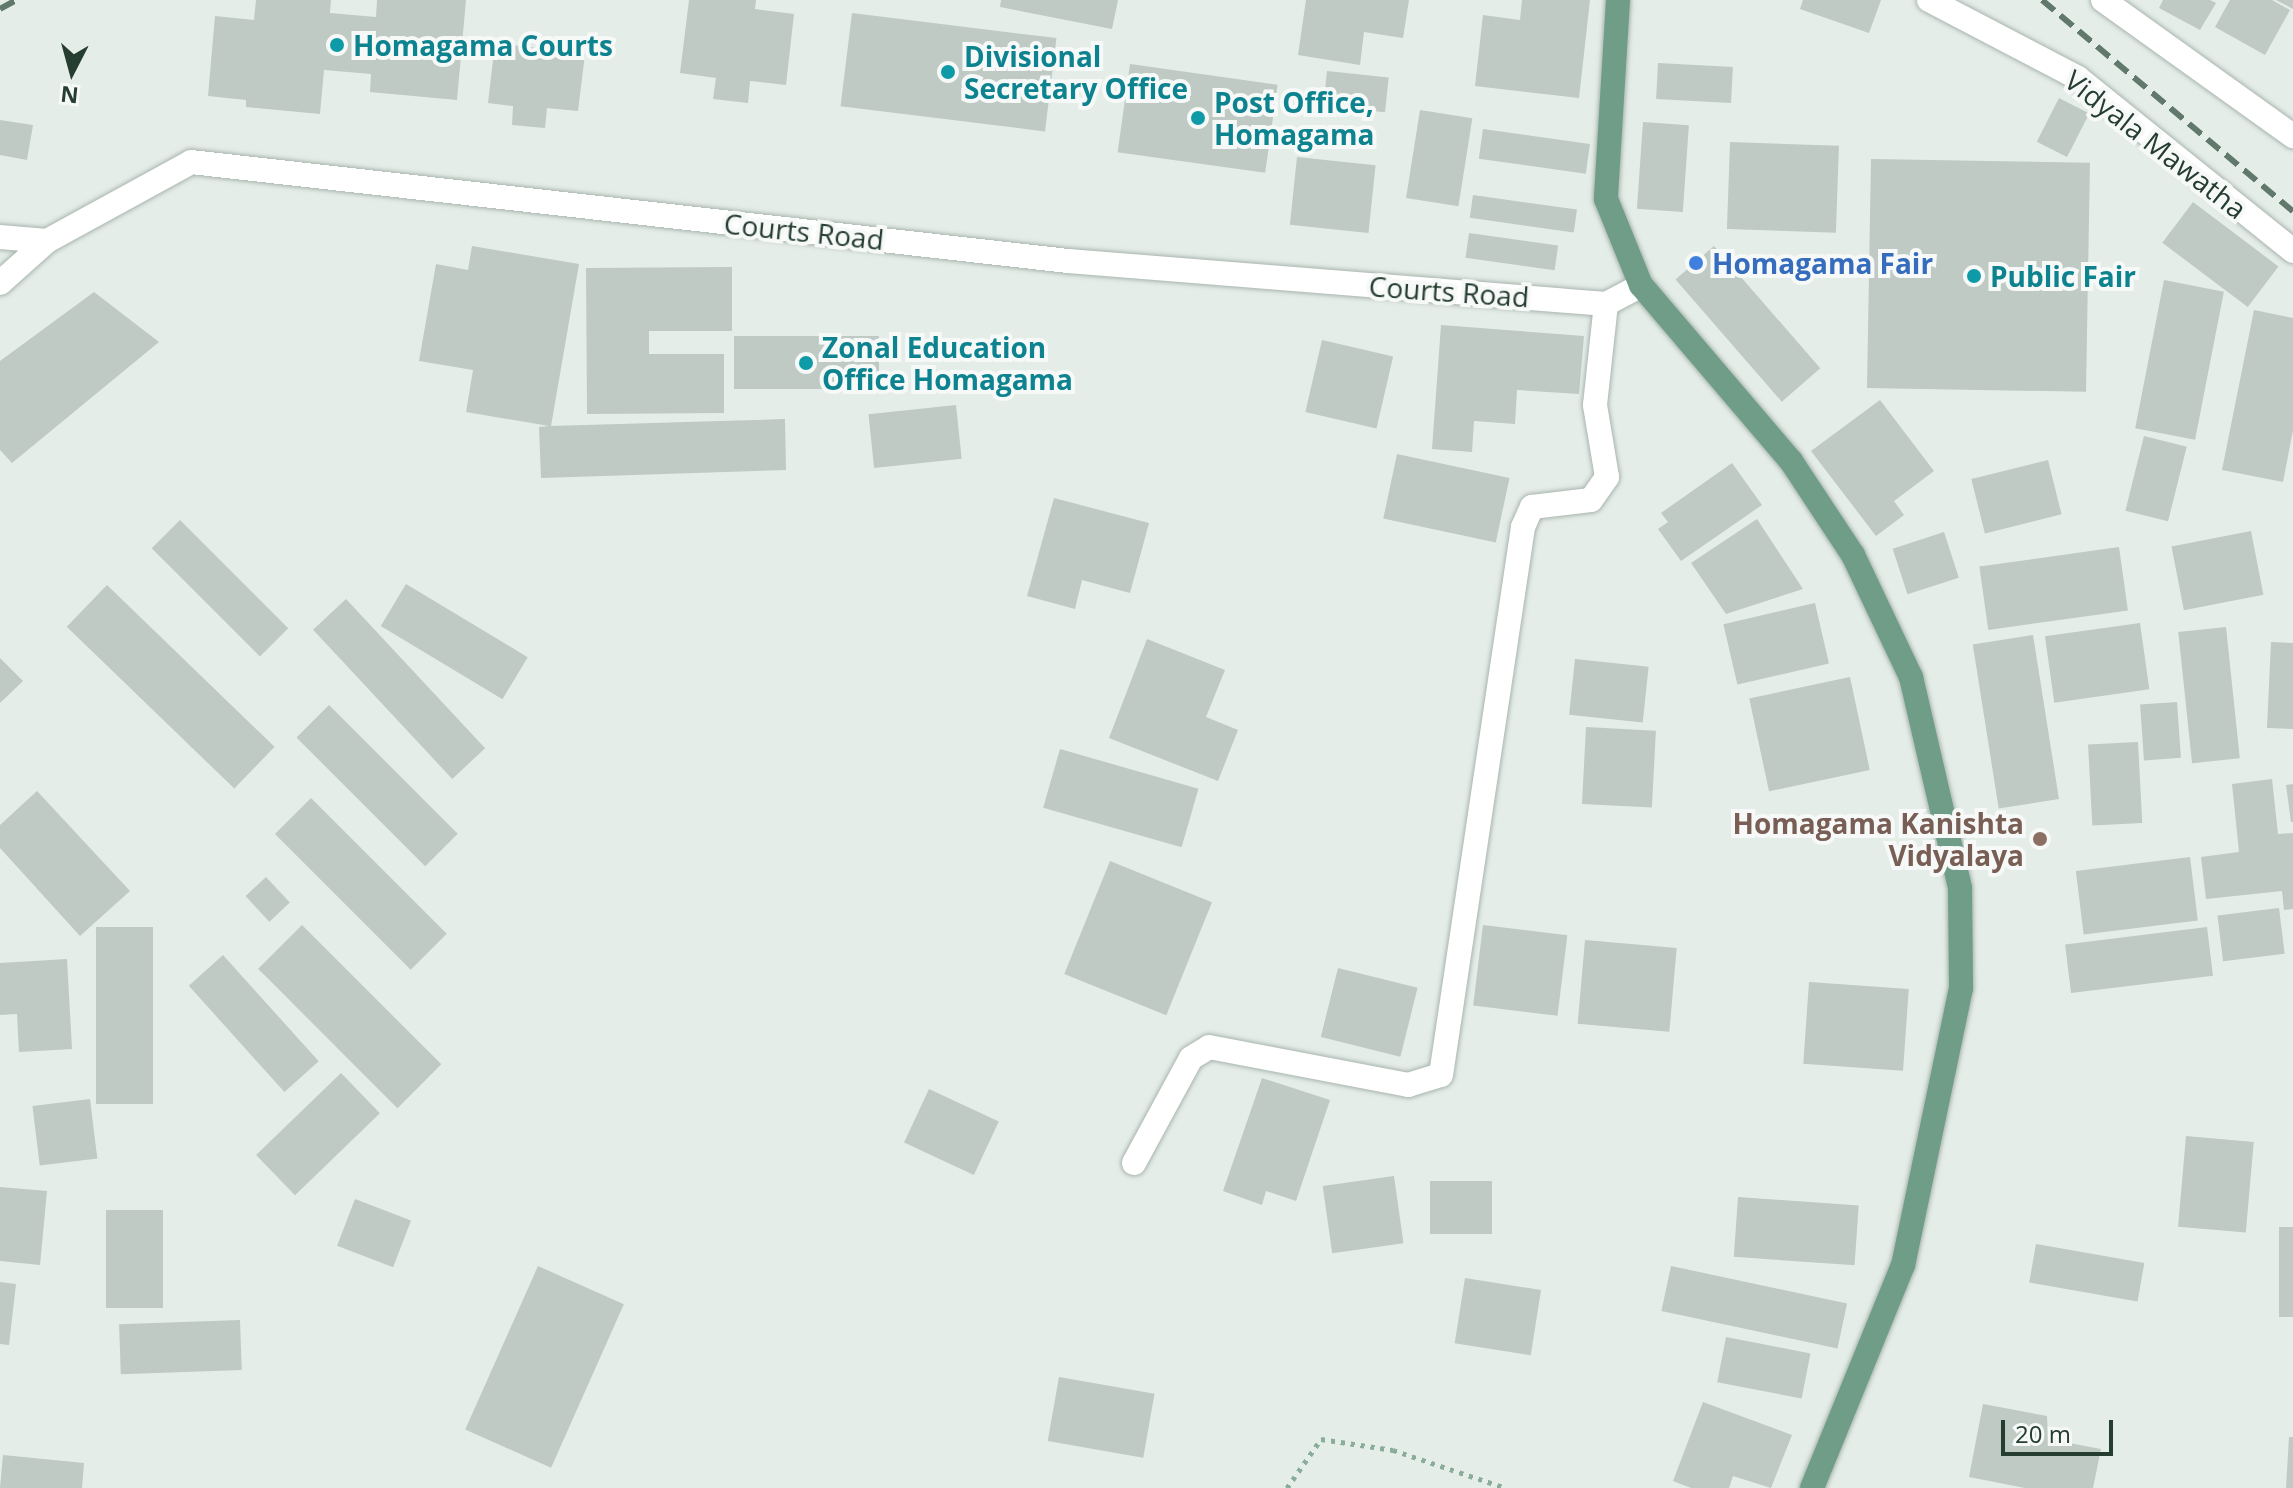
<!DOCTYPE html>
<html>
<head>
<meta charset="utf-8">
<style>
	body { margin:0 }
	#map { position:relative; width:2293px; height:1488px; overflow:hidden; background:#e5ede8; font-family:"Open Sans",sans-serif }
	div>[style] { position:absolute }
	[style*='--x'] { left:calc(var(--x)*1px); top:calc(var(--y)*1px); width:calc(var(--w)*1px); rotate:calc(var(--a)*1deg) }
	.building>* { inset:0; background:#becac3; transform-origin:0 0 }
	.path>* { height:5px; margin-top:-2.5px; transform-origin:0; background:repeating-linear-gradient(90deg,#8aad9b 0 4px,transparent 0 10px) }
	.roads { filter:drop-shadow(0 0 2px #a8b5ae) drop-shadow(0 0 2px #a8b5ae) }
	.minor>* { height:24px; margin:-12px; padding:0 12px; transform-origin:12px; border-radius:12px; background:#fff }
	.tertiary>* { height:24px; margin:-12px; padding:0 12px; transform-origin:12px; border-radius:12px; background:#fff }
	.primary>* { height:24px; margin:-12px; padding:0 12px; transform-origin:12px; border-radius:12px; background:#6f9d88 }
	.rail>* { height:6px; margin-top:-3px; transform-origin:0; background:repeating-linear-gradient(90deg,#61786d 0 16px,transparent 0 24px) }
	.dots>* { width:22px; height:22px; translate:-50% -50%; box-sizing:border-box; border:4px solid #f6f9f7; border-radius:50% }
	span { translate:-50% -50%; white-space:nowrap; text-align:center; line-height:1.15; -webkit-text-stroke:8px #f6f9f7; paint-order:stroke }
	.culture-label { font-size:28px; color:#0d838f; font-weight:700 }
	.left { translate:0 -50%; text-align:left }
	.street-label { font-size:28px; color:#263d32 }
	.shop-label { font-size:28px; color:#366cbe; font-weight:700 }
	.education-label { font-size:28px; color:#785e54; font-weight:700 }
	.right { translate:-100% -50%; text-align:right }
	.north { position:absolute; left:32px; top:32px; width:80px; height:80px; -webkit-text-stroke:6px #f6f9f7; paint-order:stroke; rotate:186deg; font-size:22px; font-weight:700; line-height:32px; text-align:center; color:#263d32 }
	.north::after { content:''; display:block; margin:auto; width:28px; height:36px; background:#263d32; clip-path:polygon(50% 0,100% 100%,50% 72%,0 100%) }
	.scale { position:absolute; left:2001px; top:1420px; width:112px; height:36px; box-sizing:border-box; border:4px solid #263d32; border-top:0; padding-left:10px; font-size:24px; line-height:28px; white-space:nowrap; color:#263d32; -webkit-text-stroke:6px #f6f9f7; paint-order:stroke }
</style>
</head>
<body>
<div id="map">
	<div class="building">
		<div style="clip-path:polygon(256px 0,331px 0,330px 13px,376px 17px,377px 0,466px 0,457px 100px,370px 92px,371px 74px,324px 70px,320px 114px,246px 107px,246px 100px,208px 96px,215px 16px,254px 20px)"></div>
		<div style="clip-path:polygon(689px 0,756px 0,755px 9px,794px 14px,786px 85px,750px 81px,748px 103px,713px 99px,716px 78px,680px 73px)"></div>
		<div style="clip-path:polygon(1001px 0,1118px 0,1112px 29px,1000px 7px)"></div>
		<div style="clip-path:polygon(1306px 0,1409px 0,1403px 38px,1364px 32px,1360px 65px,1298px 55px)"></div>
		<div style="clip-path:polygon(1522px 0,1590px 0,1579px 98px,1475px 86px,1483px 15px,1520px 20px)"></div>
		<div style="clip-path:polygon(1803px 0,1881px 0,1869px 33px,1800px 9px)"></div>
		<div style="clip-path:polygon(2163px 0,2210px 0,2216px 3px,2200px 30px,2159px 8px)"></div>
		<div style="clip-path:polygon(2230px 0,2272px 0,2290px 10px,2265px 55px,2215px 27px)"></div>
		<div style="clip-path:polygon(2276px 0,2293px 0,2293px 9px)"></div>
		<div style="left:852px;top:13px;width:206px;height:94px;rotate:7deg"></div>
		<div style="clip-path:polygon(495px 43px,585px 54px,578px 111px,547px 108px,545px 128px,512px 125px,513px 106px,488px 103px)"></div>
		<div style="left:1658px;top:63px;width:75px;height:36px;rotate:3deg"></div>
		<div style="left:1130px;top:64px;width:149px;height:89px;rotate:8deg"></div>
		<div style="left:1327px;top:71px;width:62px;height:35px;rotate:6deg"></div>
		<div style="left:2059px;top:98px;width:34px;height:49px;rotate:27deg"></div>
		<div style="left:1420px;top:110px;width:53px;height:89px;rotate:9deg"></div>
		<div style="clip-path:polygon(0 120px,33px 125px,27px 160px,0 155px)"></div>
		<div style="left:1643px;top:122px;width:46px;height:87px;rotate:4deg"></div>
		<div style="left:1483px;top:129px;width:108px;height:30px;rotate:8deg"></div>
		<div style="left:1730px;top:142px;width:109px;height:87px;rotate:2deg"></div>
		<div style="left:1297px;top:157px;width:79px;height:68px;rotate:6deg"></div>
		<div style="left:1871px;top:159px;width:219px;height:229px;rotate:1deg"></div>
		<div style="left:1473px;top:195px;width:105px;height:23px;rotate:8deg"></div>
		<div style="left:2193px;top:202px;width:107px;height:51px;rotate:37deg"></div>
		<div style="left:1469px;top:233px;width:90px;height:25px;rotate:8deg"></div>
		<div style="clip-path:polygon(472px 246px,579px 264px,551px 426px,785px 419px,786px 470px,541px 478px,539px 427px,549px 426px,466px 412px,473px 370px,419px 361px,436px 264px,468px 270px)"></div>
		<div style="left:1714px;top:246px;width:162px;height:51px;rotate:49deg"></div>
		<div style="clip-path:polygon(732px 267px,732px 331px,649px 331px,649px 354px,724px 354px,724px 413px,587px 414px,586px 268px)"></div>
		<div style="left:2164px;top:280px;width:61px;height:151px;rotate:11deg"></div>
		<div style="clip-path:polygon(94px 292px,159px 342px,12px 463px,0 450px,0 361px)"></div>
		<div style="clip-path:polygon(2254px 310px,2293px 318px,2293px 430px,2283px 482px,2222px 470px)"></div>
		<div style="clip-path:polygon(1441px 325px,1584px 336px,1579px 394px,1517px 390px,1515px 424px,1474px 421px,1472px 452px,1432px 449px)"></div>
		<div style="left:734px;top:336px;width:145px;height:53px"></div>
		<div style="left:1322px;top:340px;width:73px;height:74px;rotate:13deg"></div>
		<div style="clip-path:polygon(1880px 400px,1934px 471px,1894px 501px,1904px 515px,1876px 536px,1811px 451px)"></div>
		<div style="left:956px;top:405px;width:54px;height:88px;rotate:84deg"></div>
		<div style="left:2144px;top:436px;width:44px;height:77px;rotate:14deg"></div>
		<div style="left:1397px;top:454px;width:115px;height:66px;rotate:12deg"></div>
		<div style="left:2048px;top:460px;width:56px;height:79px;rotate:76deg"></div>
		<div style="clip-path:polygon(1732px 463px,1762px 505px,1681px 561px,1658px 529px,1668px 522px,1661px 513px)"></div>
		<div style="clip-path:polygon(1054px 498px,1149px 523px,1130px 593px,1082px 580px,1075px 609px,1027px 596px)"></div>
		<div style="clip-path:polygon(1757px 519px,1803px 589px,1726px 614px,1691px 563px)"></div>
		<div style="left:180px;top:520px;width:153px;height:40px;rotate:45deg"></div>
		<div style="left:2251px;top:531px;width:65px;height:81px;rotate:79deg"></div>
		<div style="left:1944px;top:532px;width:48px;height:54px;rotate:72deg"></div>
		<div style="left:2119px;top:547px;width:64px;height:141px;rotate:82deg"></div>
		<div style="left:406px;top:584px;width:142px;height:49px;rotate:31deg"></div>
		<div style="left:107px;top:585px;width:233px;height:58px;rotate:44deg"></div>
		<div style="left:346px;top:599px;width:204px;height:45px;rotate:47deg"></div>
		<div style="left:1815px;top:603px;width:62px;height:94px;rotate:77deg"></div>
		<div style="left:2140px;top:623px;width:67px;height:96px;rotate:82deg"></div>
		<div style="left:2226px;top:627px;width:132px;height:48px;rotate:84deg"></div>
		<div style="left:2033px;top:635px;width:166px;height:61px;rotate:81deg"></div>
		<div style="clip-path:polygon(1147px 639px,1225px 670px,1206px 717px,1238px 730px,1218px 781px,1109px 738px)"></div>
		<div style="clip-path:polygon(2271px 642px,2293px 643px,2293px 729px,2267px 728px)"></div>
		<div style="clip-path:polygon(0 658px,23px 681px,0 703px)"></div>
		<div style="left:1575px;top:659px;width:74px;height:56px;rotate:6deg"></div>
		<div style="left:1850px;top:677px;width:95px;height:103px;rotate:78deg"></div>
		<div style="left:2177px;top:702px;width:56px;height:37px;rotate:86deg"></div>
		<div style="left:329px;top:705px;width:182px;height:46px;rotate:45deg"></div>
		<div style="left:1586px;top:727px;width:70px;height:77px;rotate:3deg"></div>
		<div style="left:2138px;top:742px;width:81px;height:50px;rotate:87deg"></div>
		<div style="left:1060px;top:749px;width:144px;height:61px;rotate:16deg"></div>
		<div style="clip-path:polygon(2272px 779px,2278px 834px,2293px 833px,2293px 909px,2284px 910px,2282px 891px,2206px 899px,2201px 857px,2239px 852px,2232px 784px)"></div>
		<div style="clip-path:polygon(2293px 784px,2293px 822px,2291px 822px,2286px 785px)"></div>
		<div style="clip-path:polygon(37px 791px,130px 891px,80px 936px,0 848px,0 825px)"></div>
		<div style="left:311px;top:798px;width:192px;height:51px;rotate:45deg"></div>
		<div style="left:2190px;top:857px;width:64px;height:115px;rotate:83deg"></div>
		<div style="left:1110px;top:861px;width:110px;height:122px;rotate:22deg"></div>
		<div style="left:266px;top:877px;width:35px;height:28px;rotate:47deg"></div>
		<div style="left:2279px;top:908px;width:46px;height:62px;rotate:83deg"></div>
		<div style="left:302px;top:925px;width:197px;height:62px;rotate:45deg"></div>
		<div style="left:1483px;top:925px;width:85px;height:81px;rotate:7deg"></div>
		<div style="left:96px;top:927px;width:57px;height:177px"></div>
		<div style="left:2207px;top:927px;width:49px;height:143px;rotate:83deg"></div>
		<div style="left:1585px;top:940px;width:92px;height:84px;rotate:5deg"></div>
		<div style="left:223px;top:955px;width:143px;height:46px;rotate:48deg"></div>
		<div style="clip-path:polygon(67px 959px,72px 1049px,19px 1052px,17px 1014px,0 1015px,0 963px)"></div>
		<div style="left:1338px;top:968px;width:82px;height:71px;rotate:14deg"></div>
		<div style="left:1809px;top:982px;width:100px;height:82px;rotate:4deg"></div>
		<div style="left:341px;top:1073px;width:56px;height:118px;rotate:46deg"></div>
		<div style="clip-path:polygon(1262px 1078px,1330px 1100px,1296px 1201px,1266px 1191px,1262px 1205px,1223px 1191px)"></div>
		<div style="left:929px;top:1089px;width:77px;height:59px;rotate:25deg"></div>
		<div style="left:90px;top:1099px;width:60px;height:58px;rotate:83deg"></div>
		<div style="left:2186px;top:1136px;width:68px;height:91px;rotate:5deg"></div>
		<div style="left:1394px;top:1176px;width:68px;height:72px;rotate:82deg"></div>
		<div style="left:1430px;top:1181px;width:62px;height:53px"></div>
		<div style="clip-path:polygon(0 1187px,47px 1191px,40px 1265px,0 1261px)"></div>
		<div style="left:1738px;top:1197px;width:121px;height:60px;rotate:4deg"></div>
		<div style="left:355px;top:1199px;width:60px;height:50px;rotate:21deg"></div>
		<div style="left:106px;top:1210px;width:57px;height:98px"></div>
		<div style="left:2279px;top:1227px;width:14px;height:90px"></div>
		<div style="left:2036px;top:1244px;width:110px;height:39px;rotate:10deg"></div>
		<div style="left:538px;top:1266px;width:94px;height:179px;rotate:24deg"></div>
		<div style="left:1671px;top:1266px;width:180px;height:46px;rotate:12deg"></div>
		<div style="left:1465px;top:1278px;width:77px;height:66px;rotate:9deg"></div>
		<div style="clip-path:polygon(0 1282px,16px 1284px,9px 1345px,0 1344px)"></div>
		<div style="left:240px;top:1320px;width:50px;height:121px;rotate:88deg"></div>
		<div style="left:1726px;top:1337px;width:86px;height:46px;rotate:11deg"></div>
		<div style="left:1059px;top:1377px;width:97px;height:65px;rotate:10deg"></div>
		<div style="clip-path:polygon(1703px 1402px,1792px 1435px,1771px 1488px,1733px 1476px,1729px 1488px,1691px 1488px,1673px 1481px)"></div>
		<div style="clip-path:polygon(1983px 1404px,2047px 1416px,2048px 1439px,2101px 1449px,2093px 1488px,2025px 1488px,1969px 1477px)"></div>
		<div style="clip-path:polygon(2289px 1437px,2293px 1437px,2293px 1488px,2286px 1488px)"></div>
		<div style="clip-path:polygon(3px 1455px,84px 1463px,82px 1488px,0 1488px)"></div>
	</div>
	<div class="path">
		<div style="--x:1287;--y:1488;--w:60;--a:-55.2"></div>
		<div style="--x:1321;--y:1439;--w:73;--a:8.7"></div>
		<div style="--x:1393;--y:1450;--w:119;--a:18.6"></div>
	</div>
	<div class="roads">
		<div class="minor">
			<div style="--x:1929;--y:0;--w:168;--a:27.6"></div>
			<div style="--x:2078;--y:78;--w:276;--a:38.8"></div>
			<div style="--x:0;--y:237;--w:47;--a:4.9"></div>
			<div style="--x:1134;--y:1163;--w:119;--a:-61.5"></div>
			<div style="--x:1191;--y:1058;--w:21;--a:-31"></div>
			<div style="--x:1209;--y:1047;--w:203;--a:10.8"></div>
			<div style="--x:1408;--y:1085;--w:34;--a:-17"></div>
			<div style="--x:1441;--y:1075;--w:554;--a:-81.49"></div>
			<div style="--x:1523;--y:527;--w:22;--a:-66"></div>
			<div style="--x:1532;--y:507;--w:59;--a:-6.8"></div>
			<div style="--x:1591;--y:500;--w:28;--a:-55"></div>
			<div style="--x:1607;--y:477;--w:73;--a:-99.5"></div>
			<div style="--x:1595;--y:405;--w:102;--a:-83.8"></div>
		</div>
		<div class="tertiary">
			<div style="--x:2103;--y:0;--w:234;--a:35.6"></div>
			<div style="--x:0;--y:283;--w:63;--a:-41.8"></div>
			<div style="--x:47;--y:241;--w:164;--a:-28.7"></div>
			<div style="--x:191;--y:162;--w:883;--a:6.44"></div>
			<div style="--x:1068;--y:261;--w:540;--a:4.57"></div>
			<div style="--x:1606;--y:304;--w:40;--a:-28"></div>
		</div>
		<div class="primary">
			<div style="--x:1618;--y:0;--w:199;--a:93.5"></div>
			<div style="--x:1606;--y:199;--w:93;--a:67.9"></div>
			<div style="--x:1641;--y:285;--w:231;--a:49.6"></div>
			<div style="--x:1791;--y:461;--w:113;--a:56.6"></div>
			<div style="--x:1853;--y:555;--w:135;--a:64.6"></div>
			<div style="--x:1911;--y:677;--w:217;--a:76.9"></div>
			<div style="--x:1960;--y:888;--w:100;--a:89.4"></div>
			<div style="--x:1961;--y:988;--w:283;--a:101.8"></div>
			<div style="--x:1903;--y:1265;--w:241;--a:112.2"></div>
		</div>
	</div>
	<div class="rail">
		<div style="--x:2042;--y:0;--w:328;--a:40.1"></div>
		<div style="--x:0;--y:9;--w:18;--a:-29"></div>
	</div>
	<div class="dots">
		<div style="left:337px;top:45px;background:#0f9aa8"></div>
		<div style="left:948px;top:72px;background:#0f9aa8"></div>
		<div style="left:1198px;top:118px;background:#0f9aa8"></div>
		<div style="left:1696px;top:263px;background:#3f7fe0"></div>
		<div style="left:1974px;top:276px;background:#0f9aa8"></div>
		<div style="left:806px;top:363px;background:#0f9aa8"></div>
		<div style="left:2040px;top:839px;background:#8d6e63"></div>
	</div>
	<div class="culture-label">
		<span class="left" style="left:353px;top:45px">Homagama Courts</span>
		<span class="left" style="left:964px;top:72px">Divisional<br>Secretary Office</span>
		<span class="left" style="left:1214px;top:118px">Post Office,<br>Homagama</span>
		<span class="left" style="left:1990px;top:276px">Public Fair</span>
		<span class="left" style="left:822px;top:363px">Zonal Education<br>Office Homagama</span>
	</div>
	<div class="street-label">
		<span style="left:2156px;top:144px;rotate:38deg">Vidyala Mawatha</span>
		<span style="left:804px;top:231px;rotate:6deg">Courts Road</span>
		<span style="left:1449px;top:291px;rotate:4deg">Courts Road</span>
	</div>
	<div class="shop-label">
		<span class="left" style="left:1712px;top:263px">Homagama Fair</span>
	</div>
	<div class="education-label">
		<span class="right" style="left:2024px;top:839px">Homagama Kanishta<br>Vidyalaya</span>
	</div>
	<div class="north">N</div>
	<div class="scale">20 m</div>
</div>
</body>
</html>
